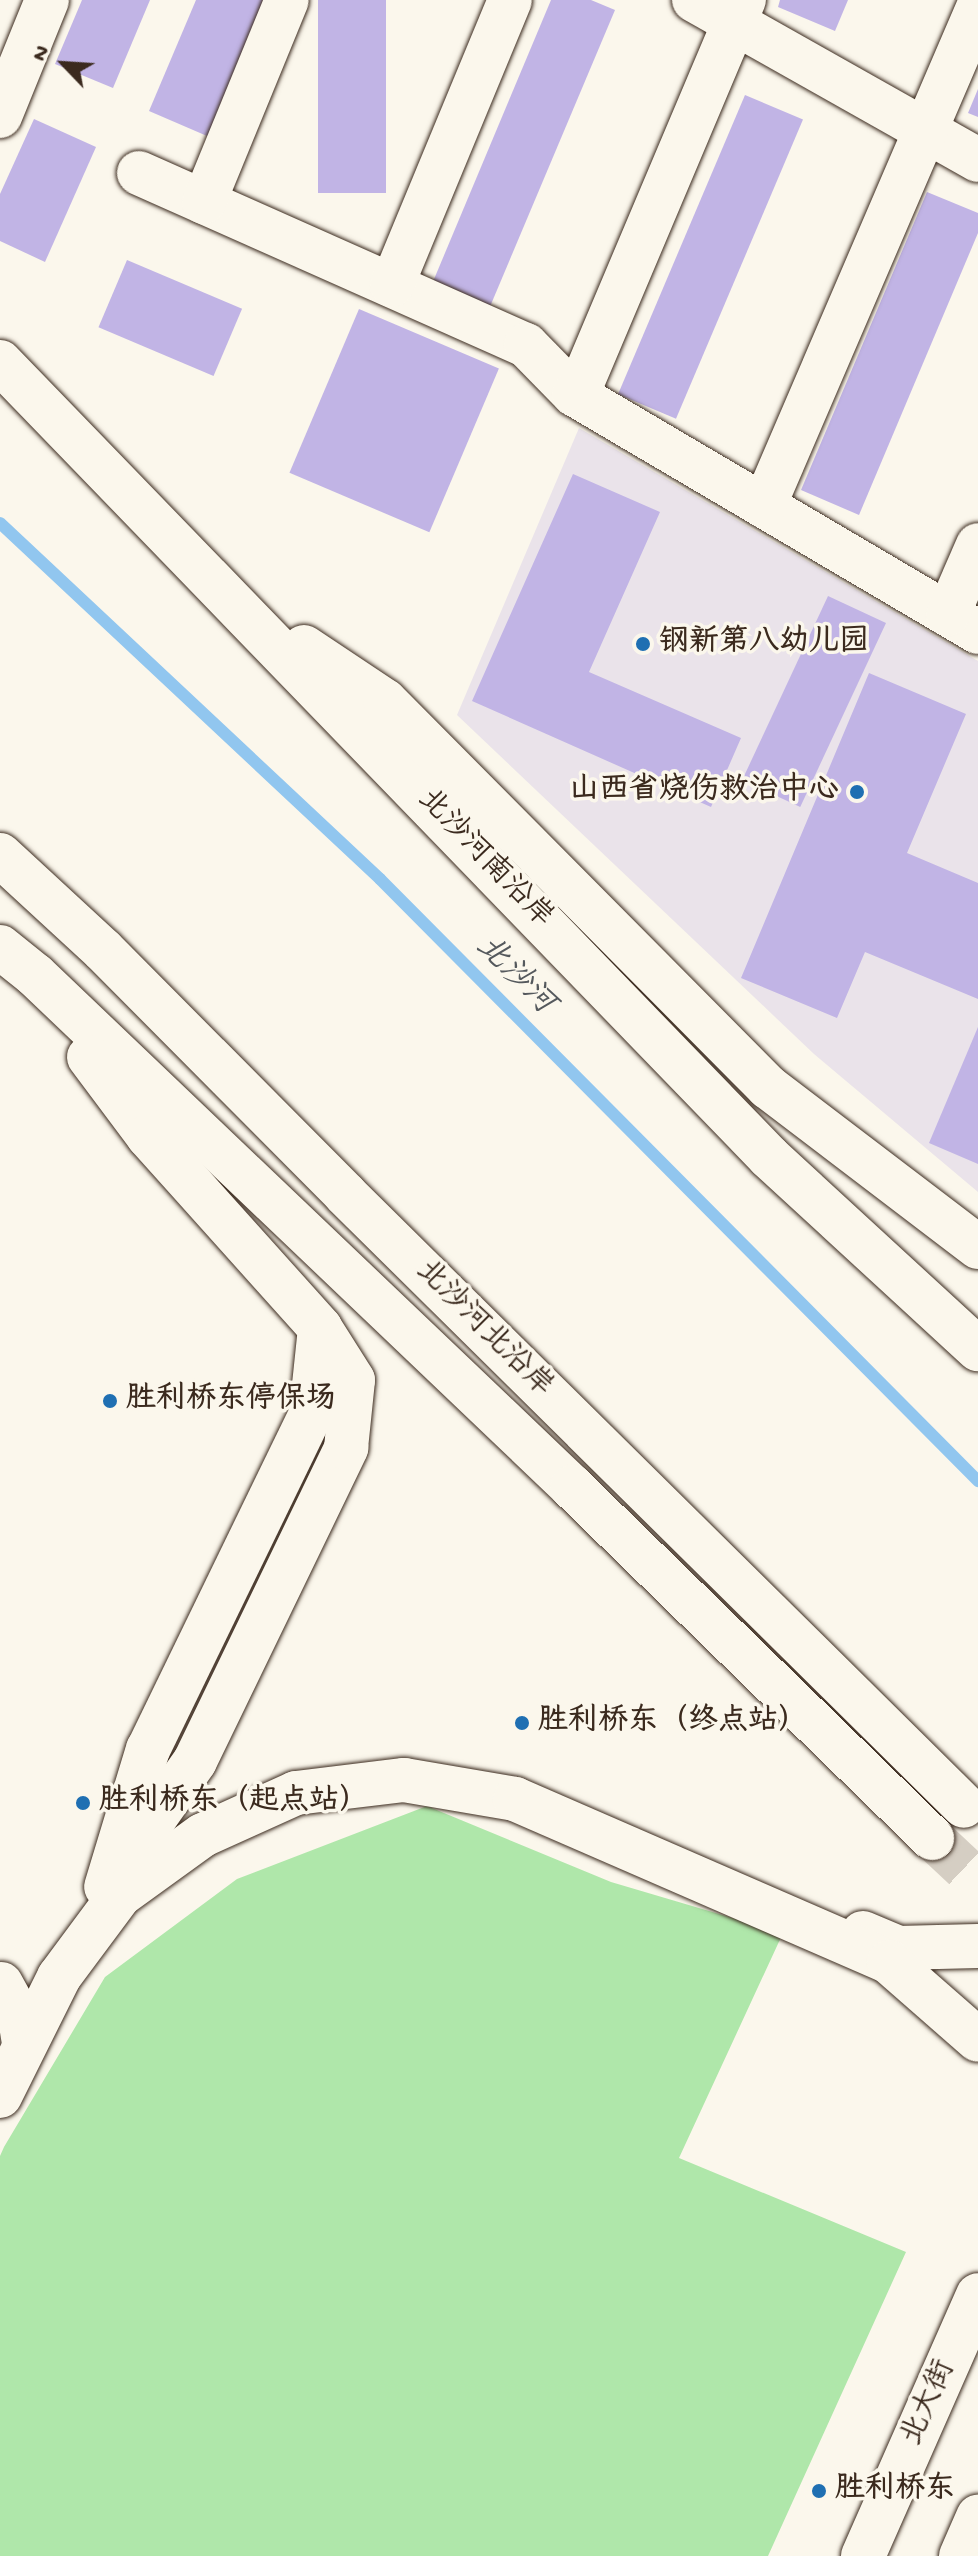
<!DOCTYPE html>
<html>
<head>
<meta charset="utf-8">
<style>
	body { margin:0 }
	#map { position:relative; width:978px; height:2556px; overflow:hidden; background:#fbf7ec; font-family:"Gochi Hand","LXGW WenKai TC",sans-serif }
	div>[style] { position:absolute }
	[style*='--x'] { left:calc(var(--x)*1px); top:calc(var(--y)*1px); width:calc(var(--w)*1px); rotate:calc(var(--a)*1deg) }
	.built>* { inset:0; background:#eae3ea }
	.green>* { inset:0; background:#afe7aa }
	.stream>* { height:12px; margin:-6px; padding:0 6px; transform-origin:6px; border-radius:6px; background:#91c6ef }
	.building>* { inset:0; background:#c1b4e5; transform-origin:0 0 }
	.minor-tunnel>* { height:44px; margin-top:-22px; transform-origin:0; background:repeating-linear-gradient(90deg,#d5cec3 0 44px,transparent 0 66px) }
	.roads { filter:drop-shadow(0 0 2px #3b2a1e) drop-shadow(0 0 2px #3b2a1e) }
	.minor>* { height:44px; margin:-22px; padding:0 22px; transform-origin:22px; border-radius:22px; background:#fbf7ec }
	.major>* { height:44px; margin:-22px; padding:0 22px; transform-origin:22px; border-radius:22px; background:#fbf7ec }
	.dots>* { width:22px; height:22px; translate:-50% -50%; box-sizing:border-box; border:4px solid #fbf7ec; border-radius:50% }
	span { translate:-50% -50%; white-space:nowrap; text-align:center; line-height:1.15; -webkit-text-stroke:7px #fbf7ec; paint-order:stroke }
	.poi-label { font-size:30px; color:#3b2a1e; font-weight:700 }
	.left { translate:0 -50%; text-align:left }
	.right { translate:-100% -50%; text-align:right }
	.street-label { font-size:30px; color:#3b2a1e }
	.water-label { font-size:32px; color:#55595d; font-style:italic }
	.north { position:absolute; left:24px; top:24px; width:80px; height:80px; -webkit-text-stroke:6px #fbf7ec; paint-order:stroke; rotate:295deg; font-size:22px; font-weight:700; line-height:32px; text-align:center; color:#3b2a1e }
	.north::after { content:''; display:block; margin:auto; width:28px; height:36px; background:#3b2a1e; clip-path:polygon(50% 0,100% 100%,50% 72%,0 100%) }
</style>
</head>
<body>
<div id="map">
	<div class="built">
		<div style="clip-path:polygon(579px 428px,978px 661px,978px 1192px,814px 1054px,457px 715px)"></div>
	</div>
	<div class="green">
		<div style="clip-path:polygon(427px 1806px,611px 1882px,783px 1933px,679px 2158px,906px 2252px,768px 2556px,0 2556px,0 2156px,4px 2147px,105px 1977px,237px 1879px)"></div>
	</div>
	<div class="stream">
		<div style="--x:0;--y:523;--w:521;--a:43.13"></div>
		<div style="--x:380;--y:879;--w:849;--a:45.19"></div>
	</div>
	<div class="building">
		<div style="clip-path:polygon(82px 0,150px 0,113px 88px,55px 64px)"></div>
		<div style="clip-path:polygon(196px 0,273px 0,214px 139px,149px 111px)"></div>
		<div style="left:318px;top:0;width:68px;height:193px"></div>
		<div style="clip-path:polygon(551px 0,591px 0,615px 10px,489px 309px,432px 284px)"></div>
		<div style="clip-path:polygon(780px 0,848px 0,835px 31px,778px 7px)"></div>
		<div style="clip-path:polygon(978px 89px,978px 117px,968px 113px)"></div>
		<div style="left:745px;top:95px;width:63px;height:325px;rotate:23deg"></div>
		<div style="clip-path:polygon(34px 119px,96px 147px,45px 262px,0 241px,0 194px)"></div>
		<div style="clip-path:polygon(927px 192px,978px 213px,978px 233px,859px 515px,801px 490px)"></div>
		<div style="left:127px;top:260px;width:125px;height:73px;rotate:23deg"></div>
		<div style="left:359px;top:309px;width:152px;height:178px;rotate:23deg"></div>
		<div style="clip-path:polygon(573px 474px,660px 512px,589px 672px,741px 738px,711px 807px,472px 701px)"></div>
		<div style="left:828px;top:596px;width:64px;height:203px;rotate:25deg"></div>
		<div style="clip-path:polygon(869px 673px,966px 714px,907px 853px,978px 883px,978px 999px,865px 952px,837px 1018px,741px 978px)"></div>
		<div style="clip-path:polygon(978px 1027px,978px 1164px,929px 1143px)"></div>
	</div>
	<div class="minor-tunnel">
		<div style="--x:932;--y:1838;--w:63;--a:43.1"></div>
	</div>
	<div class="roads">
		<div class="minor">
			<div style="--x:694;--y:0;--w:326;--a:29.4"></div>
			<div style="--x:0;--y:116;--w:125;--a:-67.9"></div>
			<div style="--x:139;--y:173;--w:424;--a:24"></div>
			<div style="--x:526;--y:345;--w:69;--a:45.6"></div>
			<div style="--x:574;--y:394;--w:469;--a:30.5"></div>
			<div style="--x:204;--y:202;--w:218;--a:-67.7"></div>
			<div style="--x:392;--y:285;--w:308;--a:-67.5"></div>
			<div style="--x:0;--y:362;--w:1106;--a:45.95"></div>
			<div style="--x:769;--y:1157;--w:284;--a:42.6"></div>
			<div style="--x:577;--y:395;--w:429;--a:-67.1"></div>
			<div style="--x:764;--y:506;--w:542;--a:-66.75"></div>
			<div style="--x:948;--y:614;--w:75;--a:-66.5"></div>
			<div style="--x:304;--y:647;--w:97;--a:33.7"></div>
			<div style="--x:385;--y:701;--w:544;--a:45.22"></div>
			<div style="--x:768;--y:1087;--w:264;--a:37.3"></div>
			<div style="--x:0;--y:855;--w:140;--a:42.7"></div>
			<div style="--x:103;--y:950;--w:344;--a:45.2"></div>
			<div style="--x:345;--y:1194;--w:870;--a:44.67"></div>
			<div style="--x:0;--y:947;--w:45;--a:38.7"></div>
			<div style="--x:35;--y:975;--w:742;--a:43.63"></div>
			<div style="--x:572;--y:1487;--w:503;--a:44.27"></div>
			<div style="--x:89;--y:1057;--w:99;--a:53.2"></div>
			<div style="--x:148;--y:1136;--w:258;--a:48.1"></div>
			<div style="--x:320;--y:1328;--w:86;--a:96"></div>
			<div style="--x:311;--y:1414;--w:373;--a:115.9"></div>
			<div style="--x:148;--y:1749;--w:144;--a:106.9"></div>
			<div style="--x:128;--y:1856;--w:116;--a:-54.8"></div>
			<div style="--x:195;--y:1761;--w:348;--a:-64.2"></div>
			<div style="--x:346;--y:1448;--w:68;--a:-84.1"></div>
			<div style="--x:353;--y:1380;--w:62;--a:-122.4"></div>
			<div style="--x:863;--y:1933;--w:38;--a:23"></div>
			<div style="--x:898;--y:1948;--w:80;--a:-1.4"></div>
			<div style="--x:1;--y:1984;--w:39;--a:61"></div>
			<div style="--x:20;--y:2018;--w:25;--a:81"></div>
			<div style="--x:0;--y:2096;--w:133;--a:-63.6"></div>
			<div style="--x:59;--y:1977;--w:102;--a:-53.4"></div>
			<div style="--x:120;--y:1895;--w:102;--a:-35.9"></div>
			<div style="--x:203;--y:1835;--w:102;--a:-24.3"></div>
			<div style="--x:296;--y:1793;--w:109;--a:-6.9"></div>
			<div style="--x:404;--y:1780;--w:113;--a:9.7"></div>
			<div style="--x:515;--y:1799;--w:408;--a:23.5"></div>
			<div style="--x:889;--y:1962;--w:118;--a:41.2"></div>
		</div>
		<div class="major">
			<div style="--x:863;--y:2556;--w:285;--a:-66.2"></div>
			<div style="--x:961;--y:2556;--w:43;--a:-66.4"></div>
		</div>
	</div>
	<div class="dots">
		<div style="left:643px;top:644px;background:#1f6fb2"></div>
		<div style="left:857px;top:792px;background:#1f6fb2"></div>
		<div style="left:110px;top:1401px;background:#1f6fb2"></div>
		<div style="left:522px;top:1723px;background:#1f6fb2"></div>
		<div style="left:83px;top:1803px;background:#1f6fb2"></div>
		<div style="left:819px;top:2491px;background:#1f6fb2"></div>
	</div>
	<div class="poi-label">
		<span class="left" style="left:659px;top:644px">钢新第八幼儿园</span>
		<span class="right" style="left:839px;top:792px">山西省烧伤救治中心</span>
		<span class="left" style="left:126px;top:1401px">胜利桥东停保场</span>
		<span class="left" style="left:538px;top:1723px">胜利桥东（终点站）</span>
		<span class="left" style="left:99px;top:1803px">胜利桥东（起点站）</span>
		<span class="left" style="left:835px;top:2491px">胜利桥东</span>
	</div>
	<div class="street-label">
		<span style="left:484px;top:860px;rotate:46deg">北沙河南沿岸</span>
		<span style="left:483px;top:1330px;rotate:45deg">北沙河北沿岸</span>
		<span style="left:930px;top:2404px;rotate:-66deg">北大街</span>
	</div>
	<div class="water-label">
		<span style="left:514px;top:976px;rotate:45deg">北沙河</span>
	</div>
	<div class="north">N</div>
</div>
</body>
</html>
